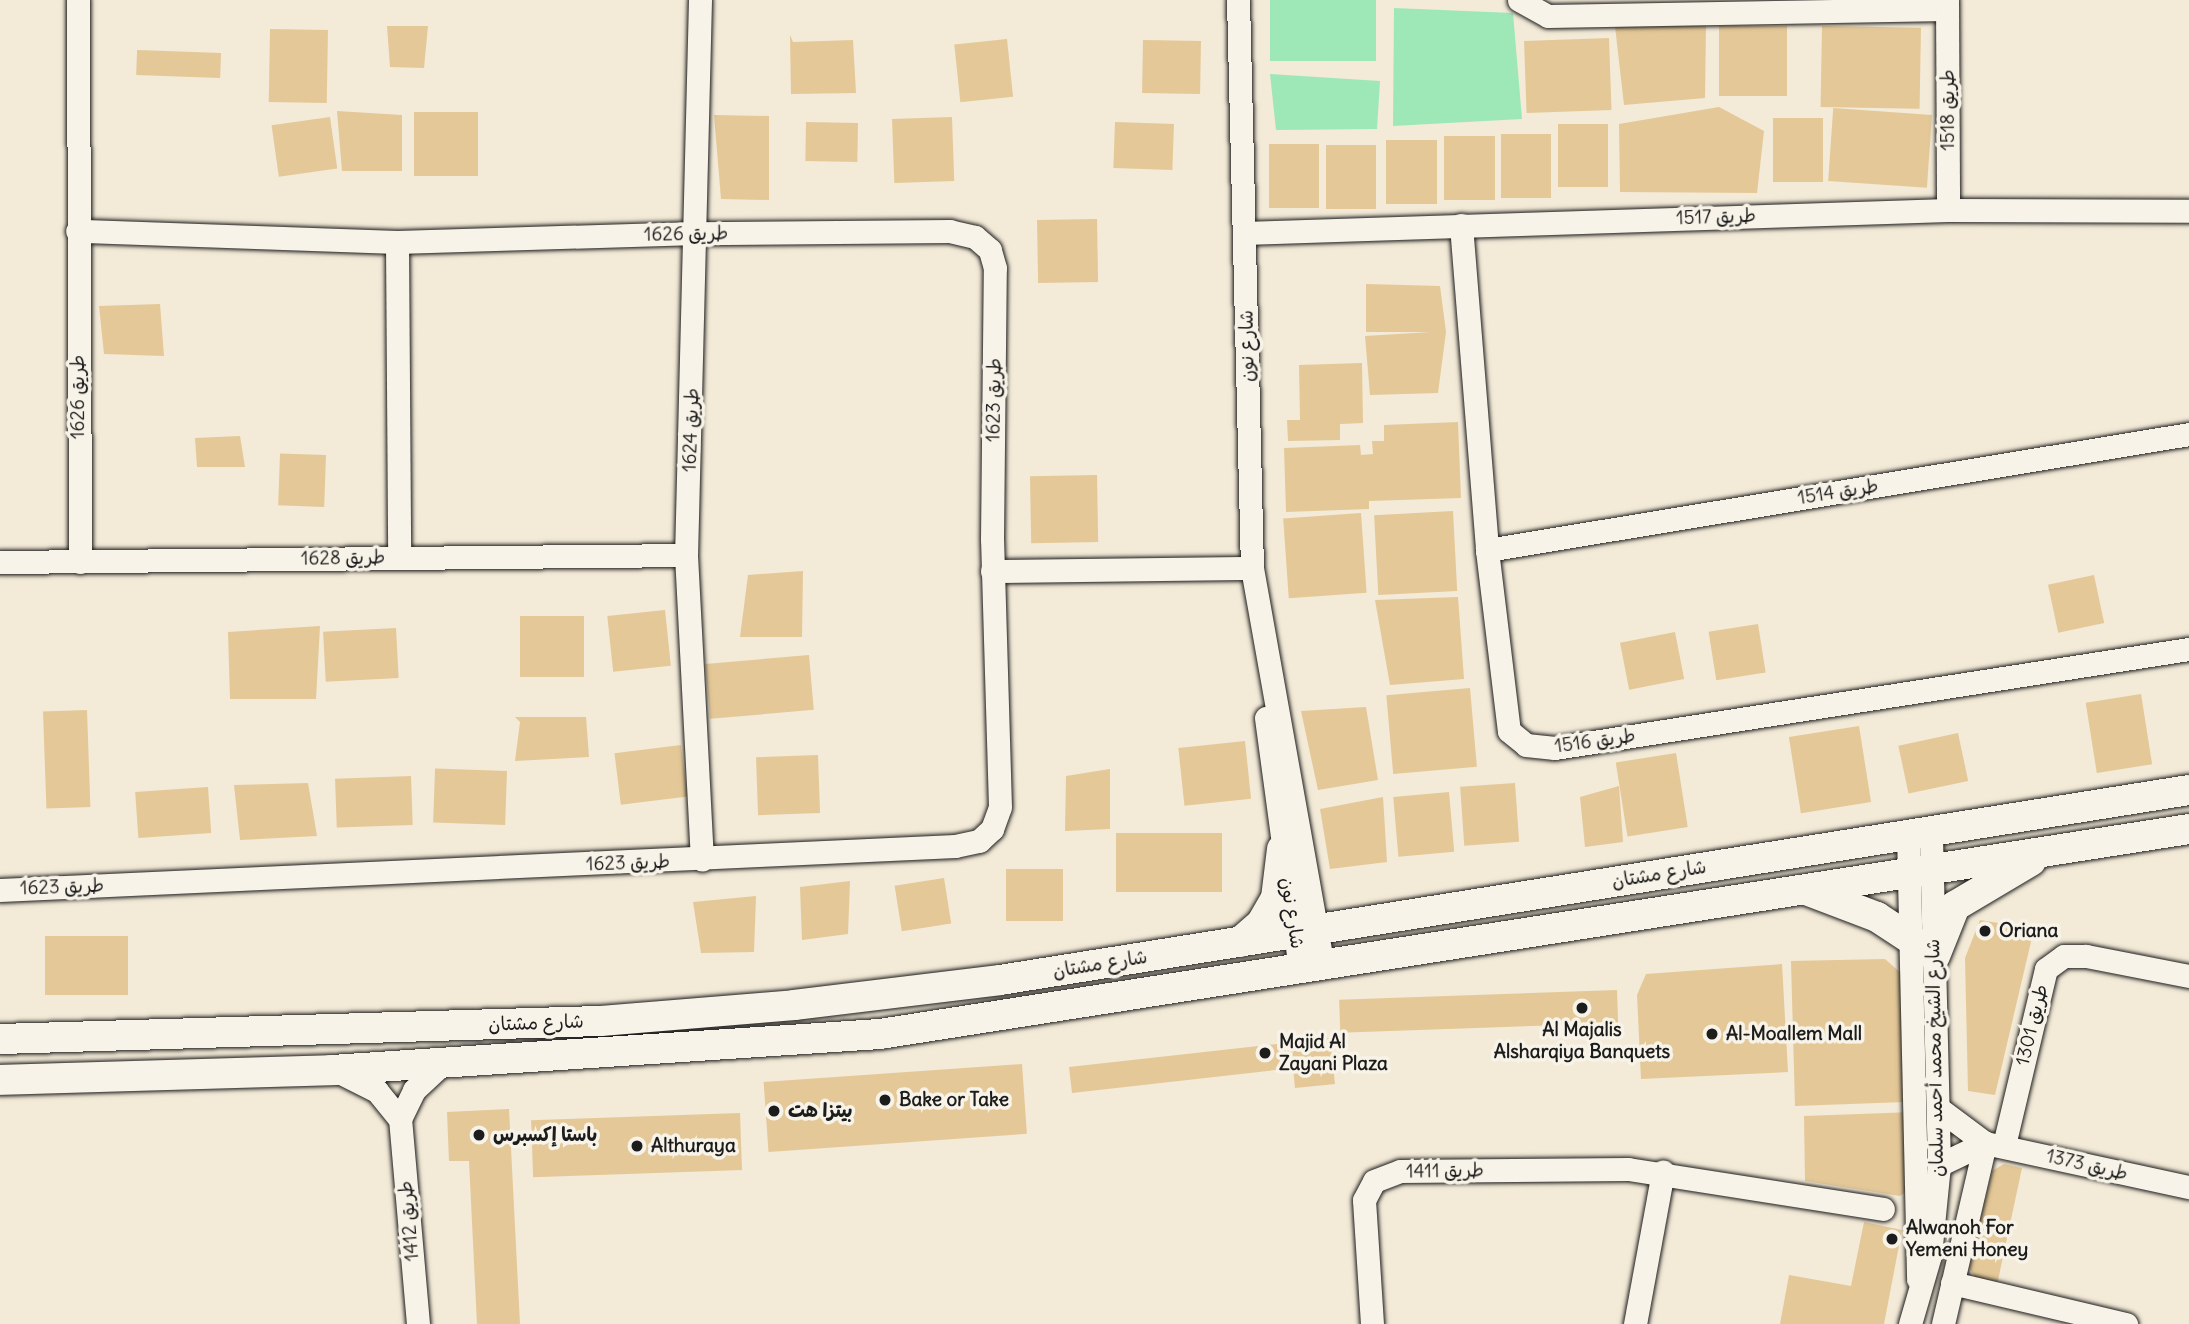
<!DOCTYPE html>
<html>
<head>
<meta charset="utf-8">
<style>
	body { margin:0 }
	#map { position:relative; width:2189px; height:1324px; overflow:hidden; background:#f3ead8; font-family:Delius,"Playpen Sans Arabic",sans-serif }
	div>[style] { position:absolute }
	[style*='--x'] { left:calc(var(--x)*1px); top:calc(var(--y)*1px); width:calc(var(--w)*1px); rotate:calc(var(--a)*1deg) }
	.green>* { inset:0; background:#9ee8b7; transform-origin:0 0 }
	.building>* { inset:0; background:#e4c898; transform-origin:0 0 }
	.roads { filter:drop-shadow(0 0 2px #1c1c1c) drop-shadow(0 0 2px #1c1c1c) }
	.minor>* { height:23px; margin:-11.5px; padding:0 11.5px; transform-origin:11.5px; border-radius:11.5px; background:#f7f3e8 }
	.tertiary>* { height:30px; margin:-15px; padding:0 15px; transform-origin:15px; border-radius:15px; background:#f7f3e8 }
	.dots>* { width:19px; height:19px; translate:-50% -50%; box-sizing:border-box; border:4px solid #f7f3e8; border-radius:50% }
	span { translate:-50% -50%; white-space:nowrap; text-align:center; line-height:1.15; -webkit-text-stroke:7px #f7f3e8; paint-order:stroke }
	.street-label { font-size:19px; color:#1c1c1c }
	.poi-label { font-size:19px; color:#1c1c1c; font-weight:700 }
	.left { translate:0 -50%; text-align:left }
</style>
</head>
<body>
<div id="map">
	<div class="green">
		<div style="left:1270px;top:0;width:106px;height:61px"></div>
		<div style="clip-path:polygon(1394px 8px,1513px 13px,1522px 119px,1393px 126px)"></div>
		<div style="clip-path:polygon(1270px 74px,1380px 81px,1377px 129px,1276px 130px)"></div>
	</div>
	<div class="building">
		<div style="clip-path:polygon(1706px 25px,1705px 98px,1624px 105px,1615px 26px)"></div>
		<div style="clip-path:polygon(387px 26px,428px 26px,424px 68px,390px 67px)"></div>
		<div style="left:1719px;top:26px;width:68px;height:70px"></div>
		<div style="left:1822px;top:26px;width:99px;height:81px;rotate:1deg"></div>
		<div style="left:270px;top:29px;width:58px;height:73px;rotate:1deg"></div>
		<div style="clip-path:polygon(790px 35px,793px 42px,853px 40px,856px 93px,791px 94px)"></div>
		<div style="left:1609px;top:38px;width:72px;height:85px;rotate:88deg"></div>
		<div style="left:1007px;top:39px;width:58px;height:53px;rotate:84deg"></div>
		<div style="left:1201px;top:41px;width:53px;height:58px;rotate:91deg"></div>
		<div style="left:221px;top:53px;width:25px;height:84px;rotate:92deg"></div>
		<div style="clip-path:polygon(1719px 107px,1764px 131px,1757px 193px,1620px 192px,1619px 124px)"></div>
		<div style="clip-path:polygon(337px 111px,402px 115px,402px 171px,342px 171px)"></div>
		<div style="left:414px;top:112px;width:64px;height:64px"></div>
		<div style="clip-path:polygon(714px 115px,769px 116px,769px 200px,721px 199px)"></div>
		<div style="left:1932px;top:115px;width:73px;height:99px;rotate:94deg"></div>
		<div style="left:330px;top:117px;width:52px;height:59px;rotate:82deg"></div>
		<div style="left:952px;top:117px;width:64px;height:60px;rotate:88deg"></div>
		<div style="left:1773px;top:118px;width:50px;height:64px"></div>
		<div style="left:1115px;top:122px;width:59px;height:46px;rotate:2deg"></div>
		<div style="left:858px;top:123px;width:39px;height:52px;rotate:91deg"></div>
		<div style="left:1558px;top:124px;width:50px;height:63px"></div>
		<div style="left:1501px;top:134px;width:50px;height:64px"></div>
		<div style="left:1444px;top:136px;width:51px;height:64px"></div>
		<div style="left:1386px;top:140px;width:51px;height:64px"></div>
		<div style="left:1269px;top:144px;width:50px;height:64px"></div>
		<div style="left:1326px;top:145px;width:50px;height:64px"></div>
		<div style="left:1097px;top:219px;width:63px;height:60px;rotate:89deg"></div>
		<div style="clip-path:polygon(1366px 284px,1440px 286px,1446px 332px,1438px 393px,1370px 395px,1365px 336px,1431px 332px,1366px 332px)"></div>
		<div style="clip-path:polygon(160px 304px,164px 356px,104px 354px,99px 306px)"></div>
		<div style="clip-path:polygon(1362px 363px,1363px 423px,1340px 424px,1340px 440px,1288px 441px,1287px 420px,1300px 420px,1299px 365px)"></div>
		<div style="clip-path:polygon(1458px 422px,1461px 498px,1369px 501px,1369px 509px,1286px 512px,1284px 448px,1360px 445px,1361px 455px,1373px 454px,1372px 441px,1384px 441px,1384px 425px)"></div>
		<div style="clip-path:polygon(240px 436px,245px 467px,197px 467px,195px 438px)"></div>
		<div style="left:326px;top:455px;width:52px;height:46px;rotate:92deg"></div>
		<div style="left:1097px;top:475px;width:67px;height:67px;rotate:89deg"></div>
		<div style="left:1453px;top:511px;width:80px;height:79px;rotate:87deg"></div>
		<div style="left:1361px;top:513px;width:80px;height:78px;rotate:86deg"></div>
		<div style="clip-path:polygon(803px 571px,802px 637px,740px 637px,748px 575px)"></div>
		<div style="left:2094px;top:575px;width:49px;height:47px;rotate:78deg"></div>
		<div style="clip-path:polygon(1458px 597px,1464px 679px,1390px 685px,1375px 600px)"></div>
		<div style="left:665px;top:610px;width:56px;height:58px;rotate:84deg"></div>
		<div style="left:520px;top:616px;width:64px;height:61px"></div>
		<div style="left:1758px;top:624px;width:49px;height:50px;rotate:81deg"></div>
		<div style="clip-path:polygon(320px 626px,316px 699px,230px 699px,228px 632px)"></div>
		<div style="left:396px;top:628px;width:50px;height:73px;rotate:87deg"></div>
		<div style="left:1675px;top:632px;width:48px;height:56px;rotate:79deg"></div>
		<div style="left:809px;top:655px;width:55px;height:104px;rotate:85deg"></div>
		<div style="left:1470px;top:688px;width:79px;height:84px;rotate:85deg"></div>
		<div style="left:2141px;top:694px;width:71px;height:56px;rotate:81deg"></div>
		<div style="clip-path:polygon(1366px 707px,1378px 780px,1318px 790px,1301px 711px)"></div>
		<div style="left:87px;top:710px;width:97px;height:44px;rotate:88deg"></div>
		<div style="clip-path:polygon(515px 717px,586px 717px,589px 757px,515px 761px,520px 722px)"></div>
		<div style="left:1859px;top:726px;width:77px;height:71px;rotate:81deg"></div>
		<div style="left:1958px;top:733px;width:49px;height:61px;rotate:78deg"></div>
		<div style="left:1245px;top:741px;width:58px;height:67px;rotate:84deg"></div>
		<div style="left:681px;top:745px;width:52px;height:67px;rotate:83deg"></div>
		<div style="left:1676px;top:753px;width:75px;height:61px;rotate:81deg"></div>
		<div style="left:818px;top:755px;width:58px;height:62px;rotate:88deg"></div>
		<div style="clip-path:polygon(1110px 769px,1110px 829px,1065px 831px,1066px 776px)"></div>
		<div style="left:507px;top:771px;width:54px;height:72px;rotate:92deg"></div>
		<div style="left:411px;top:776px;width:49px;height:76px;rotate:88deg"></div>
		<div style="clip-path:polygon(308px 783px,317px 836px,240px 840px,234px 785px)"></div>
		<div style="left:1515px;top:783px;width:59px;height:55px;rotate:86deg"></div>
		<div style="clip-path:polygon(1619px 786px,1623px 842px,1585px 847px,1580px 797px)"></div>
		<div style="left:208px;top:787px;width:46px;height:73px;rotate:86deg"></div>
		<div style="left:1449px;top:792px;width:60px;height:56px;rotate:85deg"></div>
		<div style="clip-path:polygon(1383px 797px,1387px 862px,1330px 869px,1320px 809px)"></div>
		<div style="left:1222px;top:833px;width:59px;height:106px;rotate:90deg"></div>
		<div style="left:1063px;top:869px;width:52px;height:57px;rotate:90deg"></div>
		<div style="left:944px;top:878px;width:46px;height:50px;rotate:81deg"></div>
		<div style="clip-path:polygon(850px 881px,848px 934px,802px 940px,800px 887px)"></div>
		<div style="clip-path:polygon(756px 896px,754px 952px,701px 953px,693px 902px)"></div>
		<div style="clip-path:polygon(1980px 920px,2034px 929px,1995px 1095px,1968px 1091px,1965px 958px)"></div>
		<div style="left:128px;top:936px;width:59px;height:83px;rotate:90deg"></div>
		<div style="clip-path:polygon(1885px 959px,1902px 974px,1905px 1102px,1795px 1106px,1791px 961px)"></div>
		<div style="clip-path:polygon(1782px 964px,1788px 1072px,1641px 1079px,1637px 995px,1646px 974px)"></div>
		<div style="left:1617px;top:990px;width:33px;height:278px;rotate:88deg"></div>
		<div style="clip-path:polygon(1330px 1038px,1335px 1084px,1295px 1088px,1293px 1068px,1072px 1093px,1069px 1067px)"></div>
		<div style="left:1022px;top:1064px;width:70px;height:259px;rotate:86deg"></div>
		<div style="clip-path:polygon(509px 1109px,520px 1324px,477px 1324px,469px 1161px,449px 1161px,447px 1112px)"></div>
		<div style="clip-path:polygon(1914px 1112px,1914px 1186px,1900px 1196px,1805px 1181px,1804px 1116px)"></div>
		<div style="left:740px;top:1113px;width:57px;height:209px;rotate:88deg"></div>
		<div style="clip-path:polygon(2004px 1164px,2022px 1168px,1997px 1285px,1978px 1281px,1969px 1268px,1992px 1171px)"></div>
		<div style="clip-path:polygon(1864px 1222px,1902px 1230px,1884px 1324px,1780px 1324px,1789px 1275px,1851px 1286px)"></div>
	</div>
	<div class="roads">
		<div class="minor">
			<div style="--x:78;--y:0;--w:562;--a:89.8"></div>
			<div style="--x:700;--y:0;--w:555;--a:91.44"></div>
			<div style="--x:686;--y:555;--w:305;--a:87"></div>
			<div style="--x:1238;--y:0;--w:568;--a:88.59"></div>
			<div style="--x:1252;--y:568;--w:404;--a:79.9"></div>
			<div style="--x:1519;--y:0;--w:33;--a:29"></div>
			<div style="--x:1548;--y:16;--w:399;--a:-1"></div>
			<div style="--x:1947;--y:0;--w:210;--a:89.7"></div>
			<div style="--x:1461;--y:225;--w:326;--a:85.4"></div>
			<div style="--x:1487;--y:550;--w:182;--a:83.1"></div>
			<div style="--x:1509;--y:731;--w:22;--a:39"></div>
			<div style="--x:1526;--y:745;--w:29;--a:6"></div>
			<div style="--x:1555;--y:748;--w:642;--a:-8.88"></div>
			<div style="--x:1244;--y:233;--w:704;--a:-1.87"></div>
			<div style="--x:1948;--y:210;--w:241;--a:0.2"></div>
			<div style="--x:397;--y:242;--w:315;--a:89.6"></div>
			<div style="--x:1487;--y:550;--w:712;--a:-9.38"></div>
			<div style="--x:0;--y:562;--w:686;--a:-0.58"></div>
			<div style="--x:992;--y:571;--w:260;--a:-0.7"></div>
			<div style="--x:1266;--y:718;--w:253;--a:82.3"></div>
			<div style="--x:1908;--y:833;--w:446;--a:88.7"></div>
			<div style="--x:0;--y:890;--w:956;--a:-2.64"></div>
			<div style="--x:955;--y:846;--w:25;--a:-12"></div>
			<div style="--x:979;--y:841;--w:18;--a:-43"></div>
			<div style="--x:992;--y:829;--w:23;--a:-70"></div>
			<div style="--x:1000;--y:807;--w:268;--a:-91.7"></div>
			<div style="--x:992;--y:539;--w:271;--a:-89.4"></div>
			<div style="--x:995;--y:268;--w:19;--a:-106"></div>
			<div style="--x:990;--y:250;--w:20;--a:-139"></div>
			<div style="--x:975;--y:237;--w:26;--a:-167"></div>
			<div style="--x:950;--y:231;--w:253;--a:179.5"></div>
			<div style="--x:697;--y:233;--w:300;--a:178.3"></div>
			<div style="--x:397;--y:242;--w:320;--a:-178"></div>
			<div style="--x:337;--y:1071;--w:45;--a:26.6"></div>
			<div style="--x:377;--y:1091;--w:36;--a:51"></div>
			<div style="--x:1938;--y:1108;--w:59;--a:36.7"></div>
			<div style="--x:1985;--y:1143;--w:209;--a:12.2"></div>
			<div style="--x:2004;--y:1145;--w:181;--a:-76.6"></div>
			<div style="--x:2046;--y:969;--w:22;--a:-36"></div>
			<div style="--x:2064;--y:956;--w:22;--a:0"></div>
			<div style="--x:2086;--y:956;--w:105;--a:11"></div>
			<div style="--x:1939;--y:1165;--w:51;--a:-25.6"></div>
			<div style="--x:1952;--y:1283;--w:179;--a:13.3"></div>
			<div style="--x:418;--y:1324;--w:206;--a:-95"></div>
			<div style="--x:400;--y:1119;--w:32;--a:-64"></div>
			<div style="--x:414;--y:1090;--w:40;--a:-43"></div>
			<div style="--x:1372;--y:1324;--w:124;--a:-93.7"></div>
			<div style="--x:1364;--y:1200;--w:21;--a:-62"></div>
			<div style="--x:1374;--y:1181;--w:28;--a:-21"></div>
			<div style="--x:1400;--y:1171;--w:228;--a:-0.5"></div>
			<div style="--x:1628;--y:1169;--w:258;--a:8.9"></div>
			<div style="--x:1635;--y:1324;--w:155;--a:-79.6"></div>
			<div style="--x:1910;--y:1324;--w:72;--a:-73.8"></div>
			<div style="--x:1930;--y:1255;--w:90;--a:-84.3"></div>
			<div style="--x:1939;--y:1165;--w:335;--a:-91.4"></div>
			<div style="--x:1943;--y:1324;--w:186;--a:-76.9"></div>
		</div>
		<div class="tertiary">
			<div style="--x:1806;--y:890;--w:76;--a:20.8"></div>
			<div style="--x:1877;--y:917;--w:42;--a:33.3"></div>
			<div style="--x:1240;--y:942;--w:28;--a:-41"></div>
			<div style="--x:1261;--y:924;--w:30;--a:-60"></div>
			<div style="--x:1276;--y:898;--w:49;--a:-83"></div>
			<div style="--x:1935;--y:956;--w:54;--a:-68.2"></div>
			<div style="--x:1955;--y:906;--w:88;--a:-30.6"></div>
			<div style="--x:0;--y:1039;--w:601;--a:-1.72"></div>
			<div style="--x:601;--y:1021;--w:194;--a:-4.7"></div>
			<div style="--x:794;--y:1005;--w:208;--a:-6.9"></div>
			<div style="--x:1000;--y:980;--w:1204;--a:-9.08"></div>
			<div style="--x:0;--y:1080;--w:332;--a:-1.7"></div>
			<div style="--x:332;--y:1070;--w:549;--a:-3.76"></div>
			<div style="--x:880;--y:1034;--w:1325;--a:-8.9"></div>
		</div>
	</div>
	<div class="dots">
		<div style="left:1985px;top:931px;background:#1c1c1c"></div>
		<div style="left:1582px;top:1008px;background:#1c1c1c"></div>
		<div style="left:1712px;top:1034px;background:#1c1c1c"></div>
		<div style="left:1265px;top:1053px;background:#1c1c1c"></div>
		<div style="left:885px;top:1100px;background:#1c1c1c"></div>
		<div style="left:774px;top:1111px;background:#1c1c1c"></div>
		<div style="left:479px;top:1135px;background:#1c1c1c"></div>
		<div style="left:637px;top:1146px;background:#1c1c1c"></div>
		<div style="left:1892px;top:1239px;background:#1c1c1c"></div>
	</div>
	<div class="street-label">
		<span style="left:1948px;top:110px;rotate:-90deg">طريق 1518</span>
		<span style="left:1716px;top:217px;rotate:-2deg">طريق 1517</span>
		<span style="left:686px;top:234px;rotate:-1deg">طريق 1626</span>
		<span style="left:1247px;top:346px;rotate:-91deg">شارع نون</span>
		<span style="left:78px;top:397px;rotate:-90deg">طريق 1626</span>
		<span style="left:994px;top:400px;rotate:-89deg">طريق 1623</span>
		<span style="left:691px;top:430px;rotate:-88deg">طريق 1624</span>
		<span style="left:1838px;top:492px;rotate:-9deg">طريق 1514</span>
		<span style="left:343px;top:558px;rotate:-1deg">طريق 1628</span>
		<span style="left:1595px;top:741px;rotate:-8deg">طريق 1516</span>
		<span style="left:628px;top:863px;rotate:-2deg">طريق 1623</span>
		<span style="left:1659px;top:874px;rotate:-9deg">شارع مشتان</span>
		<span style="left:62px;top:887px;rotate:-2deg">طريق 1623</span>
		<span style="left:1292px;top:913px;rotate:81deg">شارع نون</span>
		<span style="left:1100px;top:964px;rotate:-9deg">شارع مشتان</span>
		<span style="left:536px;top:1023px;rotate:-2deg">شارع مشتان</span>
		<span style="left:2032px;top:1025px;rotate:-76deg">طريق 1301</span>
		<span style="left:1935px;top:1058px;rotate:-91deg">شارع الشيخ محمد أحمد سلمان</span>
		<span style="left:2087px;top:1165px;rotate:13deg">طريق 1373</span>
		<span style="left:1445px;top:1171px;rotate:-1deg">طريق 1411</span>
		<span style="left:409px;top:1221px;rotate:-95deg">طريق 1412</span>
	</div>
	<div class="poi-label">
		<span class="left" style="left:1999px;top:931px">Oriana</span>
		<span style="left:1582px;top:1041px">Al Majalis<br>Alsharqiya Banquets</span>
		<span class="left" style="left:1726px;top:1034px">Al-Moallem Mall</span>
		<span class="left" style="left:1279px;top:1053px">Majid Al<br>Zayani Plaza</span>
		<span class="left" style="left:899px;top:1100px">Bake or Take</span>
		<span class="left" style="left:788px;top:1111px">بيتزا هت</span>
		<span class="left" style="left:493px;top:1135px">باستا إكسبرس</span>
		<span class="left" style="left:651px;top:1146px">Althuraya</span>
		<span class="left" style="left:1906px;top:1239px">Alwanoh For<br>Yemeni Honey</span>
	</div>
</div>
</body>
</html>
